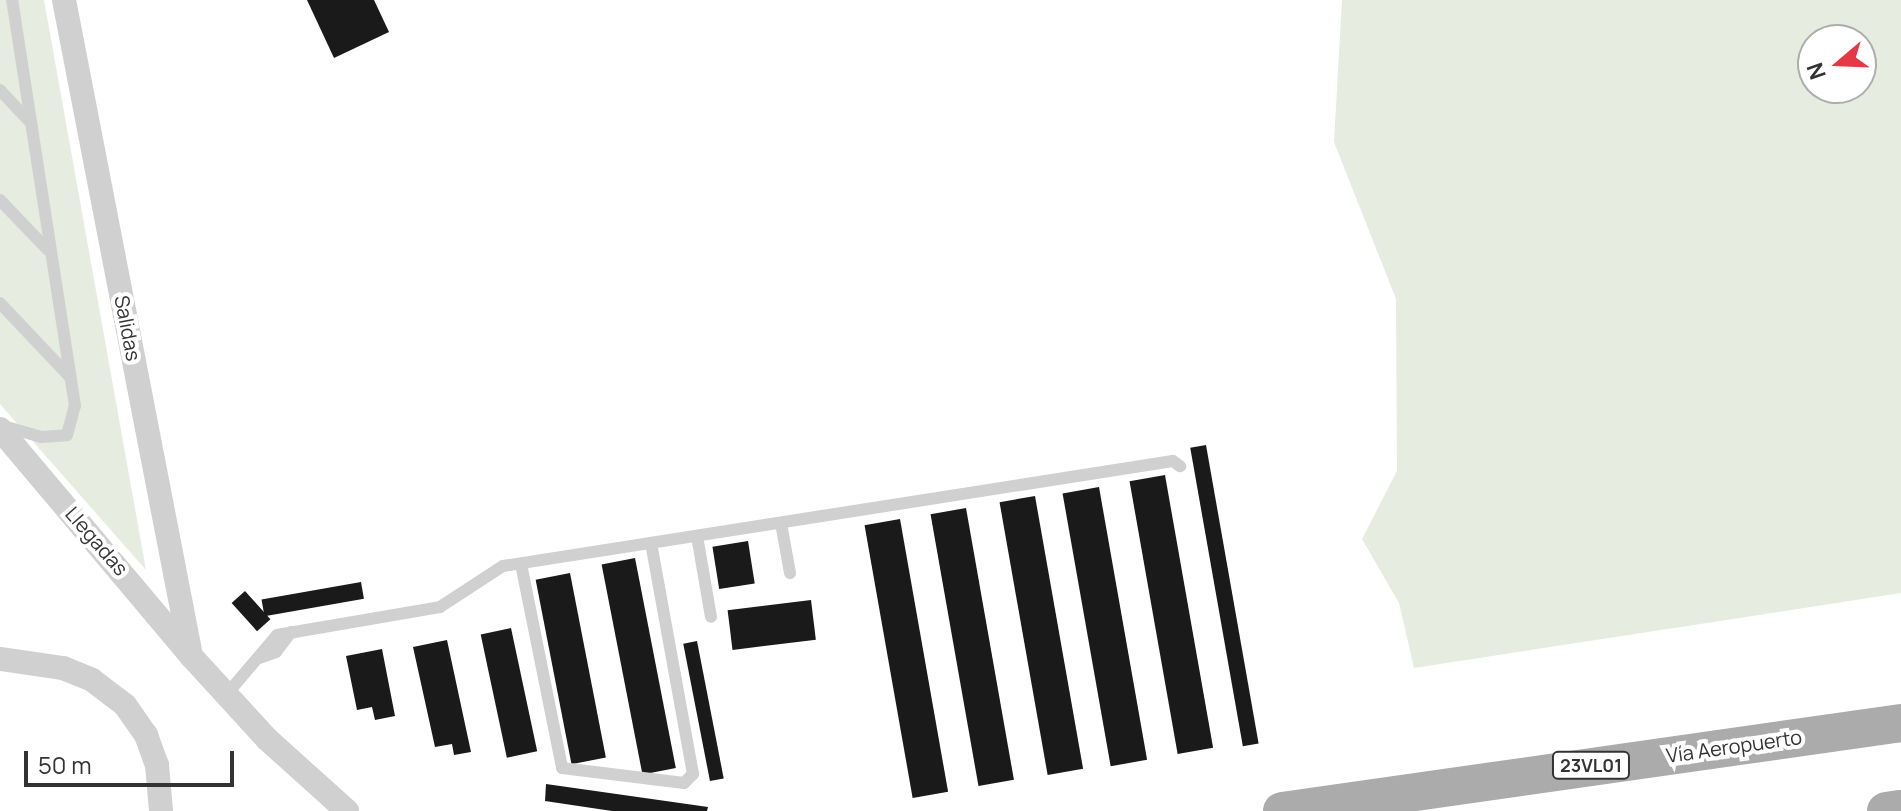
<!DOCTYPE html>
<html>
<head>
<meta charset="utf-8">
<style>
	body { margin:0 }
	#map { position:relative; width:1901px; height:811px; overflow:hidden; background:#fff; font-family:Manrope,sans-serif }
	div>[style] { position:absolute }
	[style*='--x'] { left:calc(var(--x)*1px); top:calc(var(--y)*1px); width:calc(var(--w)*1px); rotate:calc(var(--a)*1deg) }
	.green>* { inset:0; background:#e6ecdf }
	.building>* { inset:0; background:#1a1a1a; transform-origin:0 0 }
	.lane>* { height:12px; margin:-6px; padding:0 6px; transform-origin:6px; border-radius:6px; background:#d0d0d0 }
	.street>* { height:24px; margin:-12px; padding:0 12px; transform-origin:12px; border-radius:12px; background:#d0d0d0 }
	.primary>* { height:38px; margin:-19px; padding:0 19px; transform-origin:19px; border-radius:19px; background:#ababab }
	span { translate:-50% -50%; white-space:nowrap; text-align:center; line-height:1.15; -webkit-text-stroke:8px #fff; paint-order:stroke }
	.shield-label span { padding:2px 6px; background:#fff; border:2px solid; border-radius:6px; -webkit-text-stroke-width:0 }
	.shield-label { font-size:18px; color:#333; font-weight:700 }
	.street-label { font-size:20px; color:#333 }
	.north { position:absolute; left:1797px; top:24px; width:80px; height:80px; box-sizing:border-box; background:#fff; border:2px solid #adadad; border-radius:50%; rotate:251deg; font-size:22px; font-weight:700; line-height:32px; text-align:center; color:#333 }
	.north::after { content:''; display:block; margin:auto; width:28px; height:36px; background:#e63946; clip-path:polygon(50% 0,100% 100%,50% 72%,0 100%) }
	.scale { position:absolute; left:24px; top:751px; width:210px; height:36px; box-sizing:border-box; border:4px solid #333; border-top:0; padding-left:10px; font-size:24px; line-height:28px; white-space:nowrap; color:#333; -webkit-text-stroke:6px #fff; paint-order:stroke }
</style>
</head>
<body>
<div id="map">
	<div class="green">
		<div style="clip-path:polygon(0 0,44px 0,146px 570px,0 404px)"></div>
		<div style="clip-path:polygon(evenodd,1342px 0,1901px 0,1901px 593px,1414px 668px,1399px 603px,1362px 539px,1397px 471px,1396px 299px,1334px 142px,1342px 0,1861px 40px,1861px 88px,1813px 88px,1813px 40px,1861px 40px)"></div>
	</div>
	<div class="building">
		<div style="clip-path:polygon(307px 0,374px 0,389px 32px,334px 58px)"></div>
		<div style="left:1206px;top:445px;width:303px;height:16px;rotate:80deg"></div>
		<div style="left:1165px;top:475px;width:277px;height:36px;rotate:80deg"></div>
		<div style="left:1099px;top:487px;width:277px;height:37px;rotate:80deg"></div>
		<div style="left:1035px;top:496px;width:277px;height:36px;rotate:80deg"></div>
		<div style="left:966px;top:508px;width:276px;height:36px;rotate:80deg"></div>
		<div style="left:900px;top:519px;width:277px;height:36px;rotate:80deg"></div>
		<div style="left:748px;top:541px;width:43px;height:36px;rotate:81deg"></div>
		<div style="left:635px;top:558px;width:214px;height:34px;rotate:79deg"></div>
		<div style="left:570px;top:573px;width:188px;height:35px;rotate:79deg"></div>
		<div style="left:361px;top:582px;width:17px;height:101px;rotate:80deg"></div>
		<div style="left:245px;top:591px;width:38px;height:18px;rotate:48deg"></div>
		<div style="left:811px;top:600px;width:40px;height:84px;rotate:83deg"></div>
		<div style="left:511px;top:628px;width:126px;height:31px;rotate:78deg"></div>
		<div style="clip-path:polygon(447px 640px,471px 752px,454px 755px,452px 744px,435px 747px,413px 647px)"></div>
		<div style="left:697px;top:641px;width:140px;height:14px;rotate:79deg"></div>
		<div style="clip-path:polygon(382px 649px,395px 716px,375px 720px,372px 707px,357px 710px,346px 656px)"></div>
		<div style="clip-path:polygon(546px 784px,708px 807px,707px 811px,612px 811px,545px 801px)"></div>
	</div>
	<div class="lane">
		<div style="--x:0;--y:90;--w:40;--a:47"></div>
		<div style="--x:0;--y:200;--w:69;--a:46.2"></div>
		<div style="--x:0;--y:303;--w:102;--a:46.6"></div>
		<div style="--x:3;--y:426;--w:40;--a:16"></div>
		<div style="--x:41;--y:437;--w:26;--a:-4"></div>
		<div style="--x:67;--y:435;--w:30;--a:-75"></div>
		<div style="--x:75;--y:406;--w:411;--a:-98.8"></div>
		<div style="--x:781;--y:523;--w:51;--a:79.8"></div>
		<div style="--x:697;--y:536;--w:82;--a:80.2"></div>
		<div style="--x:521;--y:564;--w:208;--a:78.6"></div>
		<div style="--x:562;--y:768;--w:123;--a:7"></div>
		<div style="--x:684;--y:783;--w:13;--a:-45"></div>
		<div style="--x:693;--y:774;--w:235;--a:-100.3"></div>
		<div style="--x:259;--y:658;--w:18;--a:-19"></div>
		<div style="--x:276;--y:652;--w:25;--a:-53"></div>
		<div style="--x:227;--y:694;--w:77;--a:-49.7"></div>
		<div style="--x:277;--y:635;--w:165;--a:-9.7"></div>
		<div style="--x:440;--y:607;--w:75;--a:-33.1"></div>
		<div style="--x:503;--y:566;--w:678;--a:-8.91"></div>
		<div style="--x:1173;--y:461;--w:9;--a:36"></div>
	</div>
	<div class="street">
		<div style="--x:64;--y:0;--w:668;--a:79.04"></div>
		<div style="--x:0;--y:429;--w:297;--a:49.9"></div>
		<div style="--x:191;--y:656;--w:113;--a:47.5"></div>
		<div style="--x:267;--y:739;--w:108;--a:42"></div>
		<div style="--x:0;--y:659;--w:64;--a:8.1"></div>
		<div style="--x:63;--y:668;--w:31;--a:22"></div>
		<div style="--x:92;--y:680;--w:41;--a:37.1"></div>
		<div style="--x:125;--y:705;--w:37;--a:55"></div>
		<div style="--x:146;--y:735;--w:32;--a:70"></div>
		<div style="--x:157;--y:765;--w:46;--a:85"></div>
	</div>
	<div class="primary">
		<div style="--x:1282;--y:811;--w:625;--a:-8.09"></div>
		<div style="--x:1886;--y:811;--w:15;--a:-8"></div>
	</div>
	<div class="shield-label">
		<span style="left:1591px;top:765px">23VL01</span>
	</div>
	<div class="street-label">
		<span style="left:128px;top:328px;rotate:79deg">Salidas</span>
		<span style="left:97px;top:541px;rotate:49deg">Llegadas</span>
		<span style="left:1734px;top:746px;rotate:-8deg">Vía Aeropuerto</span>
	</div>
	<div class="north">N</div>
	<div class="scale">50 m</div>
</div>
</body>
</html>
